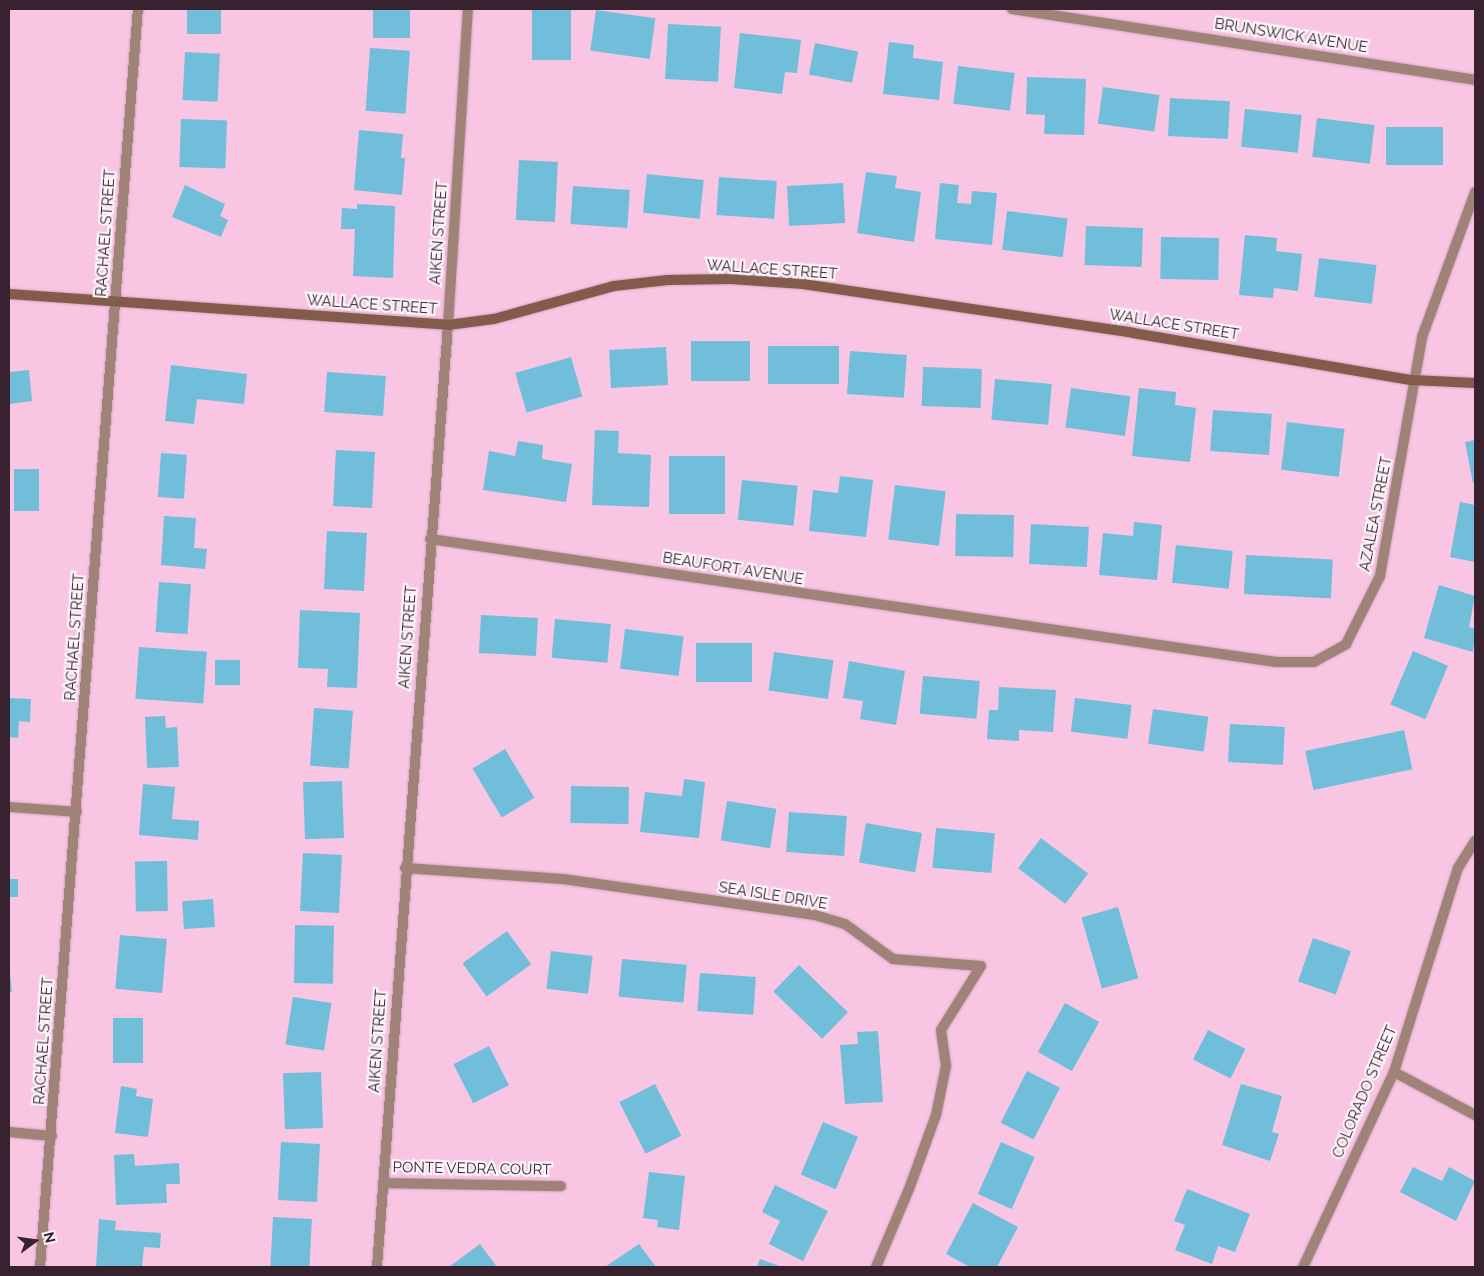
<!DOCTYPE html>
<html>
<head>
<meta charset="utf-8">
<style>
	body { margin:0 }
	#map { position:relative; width:1484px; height:1276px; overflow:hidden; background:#f8c5e3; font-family:Raleway,sans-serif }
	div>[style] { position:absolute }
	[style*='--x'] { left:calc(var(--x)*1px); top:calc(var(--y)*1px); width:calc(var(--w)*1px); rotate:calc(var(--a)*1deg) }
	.building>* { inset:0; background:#71beda; transform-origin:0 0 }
	.roads { filter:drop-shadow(0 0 1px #d2a4bf) drop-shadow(0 0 1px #d2a4bf) }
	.street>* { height:10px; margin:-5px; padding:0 5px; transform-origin:5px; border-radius:5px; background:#a08378 }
	.secondary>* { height:10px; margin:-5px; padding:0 5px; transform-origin:5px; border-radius:5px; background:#835b4b }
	span { translate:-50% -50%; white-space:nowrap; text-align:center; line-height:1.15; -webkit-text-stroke:4.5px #fcf5f9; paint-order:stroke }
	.street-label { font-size:15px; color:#392230 }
	.frame { position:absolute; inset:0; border:10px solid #392230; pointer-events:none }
	.north { position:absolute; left:10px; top:1216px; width:50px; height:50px; -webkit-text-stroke:4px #fcf5f9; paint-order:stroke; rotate:76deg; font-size:14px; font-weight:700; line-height:20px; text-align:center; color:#392230 }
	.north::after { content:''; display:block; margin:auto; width:18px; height:22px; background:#392230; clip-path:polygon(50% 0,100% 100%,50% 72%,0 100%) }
</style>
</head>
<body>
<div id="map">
	<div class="building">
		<div style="left:187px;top:9px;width:34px;height:25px"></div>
		<div style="left:373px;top:9px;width:37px;height:29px"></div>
		<div style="left:532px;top:9px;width:39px;height:51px"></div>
		<div style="left:596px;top:10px;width:60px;height:41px;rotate:8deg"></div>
		<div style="left:668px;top:24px;width:53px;height:55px;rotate:3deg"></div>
		<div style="clip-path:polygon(740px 33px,801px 40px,797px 73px,785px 72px,782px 94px,734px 88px)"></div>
		<div style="clip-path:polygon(889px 42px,914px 45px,913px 58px,943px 62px,939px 100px,883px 94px)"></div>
		<div style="left:815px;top:43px;width:44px;height:32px;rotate:11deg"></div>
		<div style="left:370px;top:48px;width:40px;height:63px;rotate:4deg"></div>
		<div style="left:185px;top:52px;width:35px;height:48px;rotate:3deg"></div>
		<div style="left:958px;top:66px;width:57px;height:38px;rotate:7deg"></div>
		<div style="clip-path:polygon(1027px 77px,1086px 79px,1084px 135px,1044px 134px,1045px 115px,1026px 114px)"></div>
		<div style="left:1103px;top:87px;width:57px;height:37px;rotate:8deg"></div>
		<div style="left:1170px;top:98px;width:60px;height:38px;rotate:3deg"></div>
		<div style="left:1245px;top:109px;width:57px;height:38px;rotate:6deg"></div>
		<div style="left:1317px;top:118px;width:58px;height:39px;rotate:7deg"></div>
		<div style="left:181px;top:119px;width:46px;height:48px;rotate:2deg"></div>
		<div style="left:1386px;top:127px;width:57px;height:38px"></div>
		<div style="clip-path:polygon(359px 130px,403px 134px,401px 158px,405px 158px,402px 195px,354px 190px)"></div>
		<div style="left:519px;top:160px;width:39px;height:60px;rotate:3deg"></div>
		<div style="clip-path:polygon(866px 172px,897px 176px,895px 188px,921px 192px,914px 242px,857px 233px)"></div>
		<div style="left:647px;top:174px;width:57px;height:39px;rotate:6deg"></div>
		<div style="left:719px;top:177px;width:58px;height:38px;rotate:4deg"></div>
		<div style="left:843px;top:183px;width:40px;height:56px;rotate:87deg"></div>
		<div style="clip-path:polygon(940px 183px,959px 185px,957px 203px,971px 204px,972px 191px,997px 193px,992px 245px,935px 239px)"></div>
		<div style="clip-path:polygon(185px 185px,225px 204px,220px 216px,228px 220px,221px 237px,172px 217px)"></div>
		<div style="left:573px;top:186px;width:57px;height:38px;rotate:4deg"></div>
		<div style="clip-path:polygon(357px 204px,395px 206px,393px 278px,353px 276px,355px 229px,341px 229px,342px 208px,357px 209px)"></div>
		<div style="left:1007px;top:211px;width:61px;height:39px;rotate:7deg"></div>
		<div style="left:1086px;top:226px;width:57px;height:39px;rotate:2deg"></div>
		<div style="clip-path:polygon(1245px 235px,1277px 238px,1276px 251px,1302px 254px,1298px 291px,1274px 288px,1273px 298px,1239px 295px)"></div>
		<div style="left:1161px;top:237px;width:58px;height:42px;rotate:1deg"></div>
		<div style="left:1319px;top:258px;width:58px;height:39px;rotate:7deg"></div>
		<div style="left:691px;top:341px;width:59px;height:40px"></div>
		<div style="left:768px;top:346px;width:71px;height:38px"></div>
		<div style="left:666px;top:347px;width:38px;height:57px;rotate:87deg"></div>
		<div style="left:850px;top:351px;width:57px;height:43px;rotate:4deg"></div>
		<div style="left:571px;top:357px;width:41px;height:58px;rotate:74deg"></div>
		<div style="clip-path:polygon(171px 365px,247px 374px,244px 404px,197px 399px,194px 424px,165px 421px)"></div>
		<div style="left:923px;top:367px;width:59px;height:39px;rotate:2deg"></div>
		<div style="clip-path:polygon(29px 370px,32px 401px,9px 404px,9px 372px)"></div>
		<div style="left:327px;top:372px;width:59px;height:40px;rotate:4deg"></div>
		<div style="left:995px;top:379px;width:57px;height:41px;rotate:5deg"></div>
		<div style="left:1071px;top:388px;width:60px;height:40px;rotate:8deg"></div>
		<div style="clip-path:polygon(1139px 388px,1176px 392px,1175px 405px,1196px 408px,1190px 462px,1132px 456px)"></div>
		<div style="left:1213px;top:410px;width:59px;height:41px;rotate:4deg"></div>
		<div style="left:1287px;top:422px;width:58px;height:48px;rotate:7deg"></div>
		<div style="clip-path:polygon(595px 430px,619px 431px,618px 453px,651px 455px,649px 507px,592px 505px)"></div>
		<div style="clip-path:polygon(1475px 440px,1475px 483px,1473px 483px,1465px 442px)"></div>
		<div style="clip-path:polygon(518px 441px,543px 445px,542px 459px,572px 464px,566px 502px,483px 490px,489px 451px,515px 456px)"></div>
		<div style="left:336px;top:450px;width:39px;height:56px;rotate:3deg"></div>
		<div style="left:161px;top:453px;width:26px;height:44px;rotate:4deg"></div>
		<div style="left:669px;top:456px;width:56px;height:58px"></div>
		<div style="left:14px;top:469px;width:25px;height:42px"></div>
		<div style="clip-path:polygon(840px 476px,873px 480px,866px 537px,809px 531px,813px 490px,838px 493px)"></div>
		<div style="left:742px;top:480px;width:56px;height:40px;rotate:6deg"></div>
		<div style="left:895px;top:485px;width:51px;height:55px;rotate:7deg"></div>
		<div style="clip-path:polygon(1460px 502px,1475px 505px,1475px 562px,1450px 557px)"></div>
		<div style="left:956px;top:514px;width:58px;height:42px;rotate:1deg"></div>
		<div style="clip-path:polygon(164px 516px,196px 518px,194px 548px,207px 549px,205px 569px,161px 565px)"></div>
		<div style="clip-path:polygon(1134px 522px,1162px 525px,1157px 580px,1099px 575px,1103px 533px,1133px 536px)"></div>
		<div style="left:1031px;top:524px;width:58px;height:40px;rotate:3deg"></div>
		<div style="left:327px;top:531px;width:40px;height:58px;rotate:3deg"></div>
		<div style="left:1176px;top:545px;width:57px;height:38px;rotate:6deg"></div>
		<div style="left:1246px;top:555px;width:87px;height:39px;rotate:3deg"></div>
		<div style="left:159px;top:582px;width:32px;height:50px;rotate:4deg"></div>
		<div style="clip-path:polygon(1439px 585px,1475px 596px,1469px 627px,1475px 629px,1473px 652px,1424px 638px)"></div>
		<div style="clip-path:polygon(300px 610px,360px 613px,357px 688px,327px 687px,328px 669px,298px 668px)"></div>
		<div style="left:481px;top:615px;width:57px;height:38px;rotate:3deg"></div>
		<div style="left:555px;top:619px;width:56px;height:39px;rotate:5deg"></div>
		<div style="left:625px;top:629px;width:59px;height:40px;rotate:7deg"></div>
		<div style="left:696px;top:643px;width:56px;height:39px"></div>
		<div style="left:139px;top:647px;width:68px;height:52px;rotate:4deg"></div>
		<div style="left:1413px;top:651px;width:38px;height:58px;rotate:23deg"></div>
		<div style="left:774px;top:652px;width:60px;height:39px;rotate:8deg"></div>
		<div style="left:215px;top:660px;width:25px;height:25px"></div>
		<div style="clip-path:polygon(849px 661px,905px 671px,896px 725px,860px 719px,863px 701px,843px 698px)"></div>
		<div style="left:923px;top:676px;width:57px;height:38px;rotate:5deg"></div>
		<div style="clip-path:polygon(999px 687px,1056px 690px,1053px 732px,1019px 730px,1019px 741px,987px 739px,989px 710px,998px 710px)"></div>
		<div style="clip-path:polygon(9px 698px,31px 699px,30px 722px,19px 721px,18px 738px,9px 737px)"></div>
		<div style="left:1075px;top:698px;width:57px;height:34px;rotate:7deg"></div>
		<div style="left:314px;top:708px;width:39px;height:58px;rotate:4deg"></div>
		<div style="left:1153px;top:709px;width:56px;height:35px;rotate:8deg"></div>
		<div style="clip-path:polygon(165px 716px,166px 728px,177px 727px,179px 767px,147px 768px,145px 717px)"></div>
		<div style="left:1230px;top:724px;width:55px;height:38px;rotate:3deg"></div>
		<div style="left:1404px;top:730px;width:40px;height:101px;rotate:78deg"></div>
		<div style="left:505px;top:749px;width:57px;height:38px;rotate:59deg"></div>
		<div style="clip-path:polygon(684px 779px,705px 782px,699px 838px,640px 832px,645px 792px,682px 796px)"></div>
		<div style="left:342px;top:781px;width:57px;height:39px;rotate:88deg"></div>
		<div style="clip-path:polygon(143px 784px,175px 787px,172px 819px,199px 821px,198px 840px,139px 835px)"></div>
		<div style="left:571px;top:786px;width:58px;height:37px;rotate:1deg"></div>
		<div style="left:727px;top:801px;width:50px;height:40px;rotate:9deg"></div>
		<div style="left:789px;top:812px;width:58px;height:40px;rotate:4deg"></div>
		<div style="left:866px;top:823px;width:57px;height:40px;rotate:10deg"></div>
		<div style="left:936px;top:828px;width:59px;height:40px;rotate:5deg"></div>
		<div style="left:1041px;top:838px;width:59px;height:38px;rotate:37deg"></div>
		<div style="left:303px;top:853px;width:39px;height:58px;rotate:3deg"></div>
		<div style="left:167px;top:861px;width:50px;height:32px;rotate:89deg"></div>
		<div style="left:9px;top:879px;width:9px;height:18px"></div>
		<div style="left:213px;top:899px;width:28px;height:31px;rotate:86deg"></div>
		<div style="left:1118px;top:907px;width:74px;height:38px;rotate:74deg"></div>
		<div style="left:295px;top:925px;width:39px;height:58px;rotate:1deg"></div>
		<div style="left:507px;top:931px;width:41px;height:55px;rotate:54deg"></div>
		<div style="left:120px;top:935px;width:47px;height:54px;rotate:5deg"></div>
		<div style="left:1313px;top:938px;width:40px;height:46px;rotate:19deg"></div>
		<div style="left:551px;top:951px;width:42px;height:38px;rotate:7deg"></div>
		<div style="left:622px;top:959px;width:65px;height:38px;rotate:5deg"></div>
		<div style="clip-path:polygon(9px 962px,12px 992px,9px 992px)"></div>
		<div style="left:799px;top:965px;width:68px;height:37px;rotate:44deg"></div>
		<div style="left:700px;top:973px;width:56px;height:38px;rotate:4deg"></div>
		<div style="left:293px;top:997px;width:39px;height:48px;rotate:9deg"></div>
		<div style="left:1065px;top:1003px;width:39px;height:56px;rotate:29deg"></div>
		<div style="left:113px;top:1018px;width:30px;height:45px"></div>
		<div style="left:1208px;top:1030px;width:42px;height:33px;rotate:27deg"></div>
		<div style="clip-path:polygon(878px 1031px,883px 1102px,845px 1104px,840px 1045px,858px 1044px,857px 1032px)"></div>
		<div style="left:489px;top:1046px;width:44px;height:40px;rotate:63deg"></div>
		<div style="left:1027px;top:1071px;width:37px;height:58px;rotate:27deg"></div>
		<div style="left:321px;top:1072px;width:56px;height:38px;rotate:88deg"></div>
		<div style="left:655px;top:1084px;width:58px;height:40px;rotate:63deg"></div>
		<div style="clip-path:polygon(1241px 1084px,1282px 1096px,1272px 1132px,1279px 1134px,1270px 1161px,1222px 1145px)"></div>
		<div style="clip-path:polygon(121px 1086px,137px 1089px,136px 1096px,153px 1099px,148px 1137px,115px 1133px)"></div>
		<div style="left:823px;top:1122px;width:38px;height:57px;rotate:23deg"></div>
		<div style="left:281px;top:1142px;width:39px;height:58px;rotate:3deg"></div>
		<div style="left:1001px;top:1142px;width:37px;height:57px;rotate:24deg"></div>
		<div style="clip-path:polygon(134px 1154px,135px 1166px,179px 1163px,180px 1184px,166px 1184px,167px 1203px,116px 1205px,114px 1155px)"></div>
		<div style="clip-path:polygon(1413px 1167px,1442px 1181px,1449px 1167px,1475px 1181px,1456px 1221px,1400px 1192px)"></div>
		<div style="clip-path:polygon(649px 1172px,685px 1176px,679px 1230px,657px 1227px,658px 1220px,643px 1218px)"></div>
		<div style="clip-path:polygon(775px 1185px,828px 1211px,803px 1261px,769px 1244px,780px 1221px,762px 1212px)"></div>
		<div style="clip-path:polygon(1187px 1189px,1250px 1214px,1235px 1252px,1218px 1246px,1212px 1264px,1175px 1250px,1185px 1225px,1174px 1221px)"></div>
		<div style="clip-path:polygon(973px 1203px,1018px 1227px,997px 1267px,970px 1267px,946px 1254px)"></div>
		<div style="left:273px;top:1217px;width:39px;height:50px;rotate:3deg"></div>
		<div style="clip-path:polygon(99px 1219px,116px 1221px,115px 1230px,161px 1233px,160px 1248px,144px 1247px,142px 1267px,96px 1267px)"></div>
		<div style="clip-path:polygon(480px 1244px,497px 1267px,449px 1267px)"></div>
		<div style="clip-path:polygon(639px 1244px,656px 1267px,605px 1267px)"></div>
		<div style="clip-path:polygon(760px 1259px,782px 1267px,757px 1267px)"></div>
	</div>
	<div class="roads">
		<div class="street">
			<div style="--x:1012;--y:9;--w:468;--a:8.7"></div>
			<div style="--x:430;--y:539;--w:855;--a:8.27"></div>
			<div style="--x:1276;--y:662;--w:38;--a:0"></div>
			<div style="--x:1314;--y:662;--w:37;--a:-29"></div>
			<div style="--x:1346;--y:644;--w:76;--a:-63.4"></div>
			<div style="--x:1380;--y:576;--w:243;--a:-80"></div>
			<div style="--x:1422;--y:337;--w:154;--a:-69.9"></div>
			<div style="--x:9;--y:807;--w:68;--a:4.2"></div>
			<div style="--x:405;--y:868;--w:158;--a:4"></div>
			<div style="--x:563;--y:879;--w:255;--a:8.1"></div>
			<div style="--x:815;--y:915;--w:31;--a:17"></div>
			<div style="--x:845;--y:924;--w:59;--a:36.1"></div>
			<div style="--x:893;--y:959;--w:88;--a:4.5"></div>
			<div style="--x:981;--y:966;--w:75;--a:122"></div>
			<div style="--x:941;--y:1030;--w:36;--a:82"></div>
			<div style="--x:946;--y:1066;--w:50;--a:101.5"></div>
			<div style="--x:936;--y:1115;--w:79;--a:110"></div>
			<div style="--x:909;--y:1189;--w:85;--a:112.9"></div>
			<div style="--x:1394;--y:1072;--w:92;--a:28"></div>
			<div style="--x:9;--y:1132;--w:43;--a:5.3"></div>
			<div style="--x:383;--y:1183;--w:178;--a:1"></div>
			<div style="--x:40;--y:1267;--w:1262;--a:-85.55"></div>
			<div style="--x:377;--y:1267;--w:945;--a:-85.69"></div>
			<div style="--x:448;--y:325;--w:317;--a:-86.4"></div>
			<div style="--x:1303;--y:1267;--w:215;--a:-65"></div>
			<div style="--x:1394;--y:1072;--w:214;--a:-72.6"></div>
			<div style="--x:1458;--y:868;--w:32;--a:-58"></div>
		</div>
		<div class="secondary">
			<div style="--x:9;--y:294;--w:440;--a:4"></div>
			<div style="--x:448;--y:325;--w:46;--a:-7.4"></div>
			<div style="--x:494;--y:319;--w:124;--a:-15.4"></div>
			<div style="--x:614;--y:286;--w:54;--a:-6.3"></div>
			<div style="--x:668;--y:280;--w:63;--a:-0.9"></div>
			<div style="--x:731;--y:279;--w:72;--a:4"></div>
			<div style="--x:803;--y:284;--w:334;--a:8.4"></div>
			<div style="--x:1133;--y:333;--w:283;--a:9.6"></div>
			<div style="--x:1412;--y:380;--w:63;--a:2.7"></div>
		</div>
	</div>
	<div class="street-label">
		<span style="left:1291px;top:36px;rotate:9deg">BRUNSWICK AVENUE</span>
		<span style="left:106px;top:233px;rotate:-86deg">RACHAEL STREET</span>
		<span style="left:439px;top:233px;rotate:-86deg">AIKEN STREET</span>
		<span style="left:772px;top:270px;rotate:4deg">WALLACE STREET</span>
		<span style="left:372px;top:305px;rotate:4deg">WALLACE STREET</span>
		<span style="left:1174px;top:325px;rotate:9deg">WALLACE STREET</span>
		<span style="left:1376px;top:514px;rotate:-79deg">AZALEA STREET</span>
		<span style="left:733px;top:569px;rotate:9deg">BEAUFORT AVENUE</span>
		<span style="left:75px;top:637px;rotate:-86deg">RACHAEL STREET</span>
		<span style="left:408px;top:637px;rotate:-86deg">AIKEN STREET</span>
		<span style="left:773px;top:896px;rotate:9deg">SEA ISLE DRIVE</span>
		<span style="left:44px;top:1041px;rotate:-86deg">RACHAEL STREET</span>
		<span style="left:378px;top:1041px;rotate:-86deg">AIKEN STREET</span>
		<span style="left:1365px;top:1092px;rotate:-67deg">COLORADO STREET</span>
		<span style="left:472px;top:1169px;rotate:1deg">PONTE VEDRA COURT</span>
	</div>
	<div class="frame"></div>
	<div class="north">N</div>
</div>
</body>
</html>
